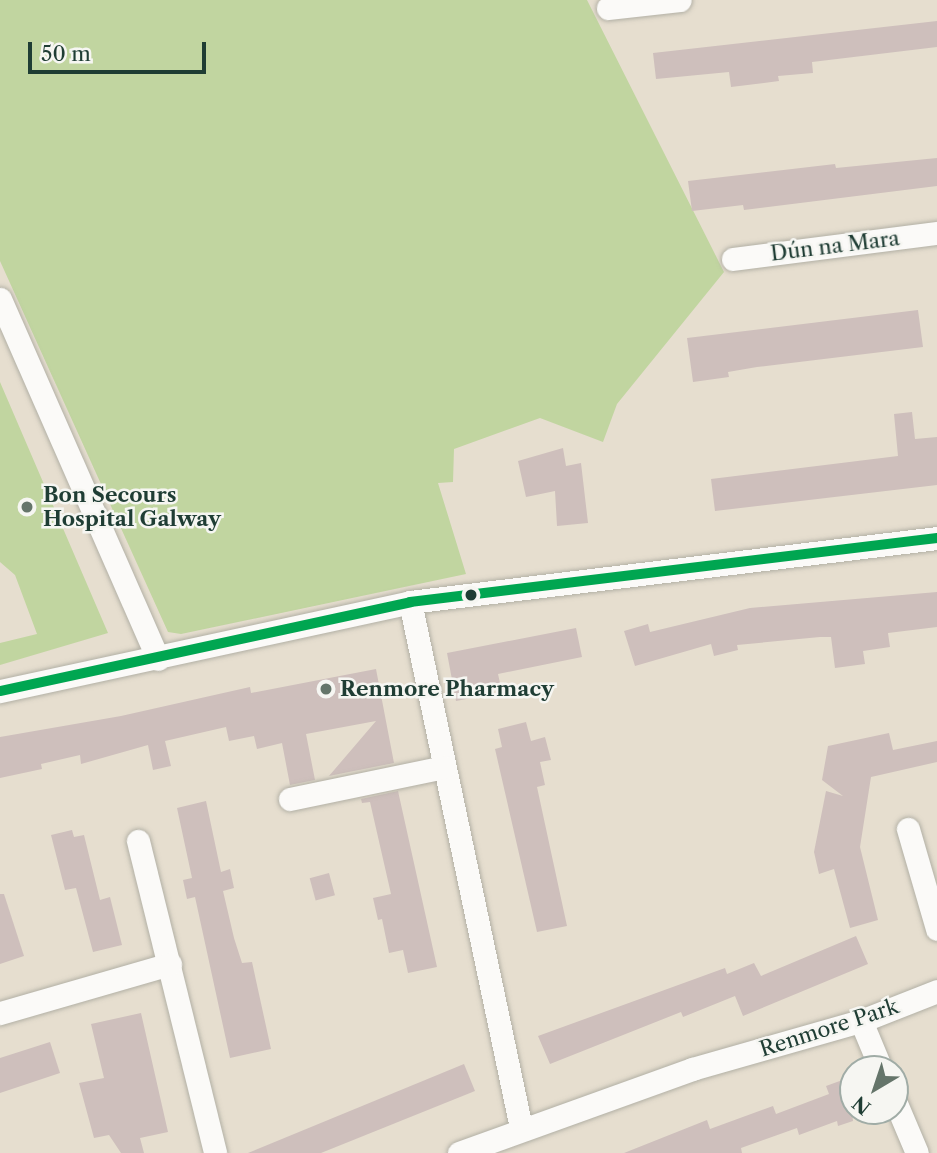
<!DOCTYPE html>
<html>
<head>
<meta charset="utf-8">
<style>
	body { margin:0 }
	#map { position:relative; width:937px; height:1153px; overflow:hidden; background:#e6decf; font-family:"Libre Caslon Text",serif }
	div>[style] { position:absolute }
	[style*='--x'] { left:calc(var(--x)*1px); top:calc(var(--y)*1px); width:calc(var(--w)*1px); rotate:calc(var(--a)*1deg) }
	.green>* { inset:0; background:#c1d5a0 }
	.building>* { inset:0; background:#cebfbc; transform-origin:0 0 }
	.roads { filter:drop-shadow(0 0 2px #b2b0a5) drop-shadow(0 0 2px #b2b0a5) }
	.minor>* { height:23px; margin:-11.5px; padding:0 11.5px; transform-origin:11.5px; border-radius:11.5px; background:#fbfaf8 }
	.bus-1>* { height:10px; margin:-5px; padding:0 5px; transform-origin:5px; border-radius:5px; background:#00a651 }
	.dots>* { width:19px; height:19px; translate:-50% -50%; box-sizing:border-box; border:4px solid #f6f6f2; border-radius:50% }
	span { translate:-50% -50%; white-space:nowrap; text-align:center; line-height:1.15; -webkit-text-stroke:5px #f6f6f2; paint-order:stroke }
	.street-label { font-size:21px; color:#1f3d34 }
	.poi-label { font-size:21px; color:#1f3d34; font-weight:700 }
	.left { translate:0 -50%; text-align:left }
	.north { position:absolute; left:839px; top:1055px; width:70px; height:70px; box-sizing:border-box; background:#f6f6f2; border:2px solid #a0aca6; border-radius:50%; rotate:219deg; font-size:19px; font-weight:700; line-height:28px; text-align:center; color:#1f3d34 }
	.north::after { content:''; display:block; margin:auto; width:24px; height:32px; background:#65756a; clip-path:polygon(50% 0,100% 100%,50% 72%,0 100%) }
	.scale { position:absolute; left:28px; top:42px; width:178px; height:32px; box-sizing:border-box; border:4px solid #1f3d34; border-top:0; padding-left:9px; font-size:21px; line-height:24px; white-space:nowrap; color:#1f3d34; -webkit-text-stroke:5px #f6f6f2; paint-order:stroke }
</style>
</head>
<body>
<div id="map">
	<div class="green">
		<div style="clip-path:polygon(0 0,587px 0,724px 272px,617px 404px,603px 442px,540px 418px,454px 449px,453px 482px,438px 483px,466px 574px,181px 634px,168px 632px,0 261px)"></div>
		<div style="clip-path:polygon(0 382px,108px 633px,0 665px,0 643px,37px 634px,15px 575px,0 562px)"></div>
	</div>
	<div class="building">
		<div style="clip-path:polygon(937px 21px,937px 47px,812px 62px,813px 73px,778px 76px,779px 81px,731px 87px,729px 72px,656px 79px,653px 53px)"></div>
		<div style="clip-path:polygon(937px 158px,937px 186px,744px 210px,743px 205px,692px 211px,688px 181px,835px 164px,836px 168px)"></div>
		<div style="clip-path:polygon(918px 310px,923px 347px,757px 367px,728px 372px,729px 377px,693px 382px,687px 338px)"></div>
		<div style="clip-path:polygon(912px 412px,915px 439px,937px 437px,937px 485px,715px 511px,711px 479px,898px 456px,894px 414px)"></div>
		<div style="clip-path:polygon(563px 448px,566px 466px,581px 463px,588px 523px,557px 526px,555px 491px,526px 497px,518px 461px)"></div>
		<div style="clip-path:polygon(937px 592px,937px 627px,888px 633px,890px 647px,863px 651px,865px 664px,835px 668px,831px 637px,820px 637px,737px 645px,738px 650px,714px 656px,711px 644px,635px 666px,624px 631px,648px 624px,650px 632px,750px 608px)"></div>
		<div style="clip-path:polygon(576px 628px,582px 657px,498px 674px,500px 683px,486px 685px,487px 695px,456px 701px,447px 653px)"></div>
		<div style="clip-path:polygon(376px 669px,394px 763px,329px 776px,376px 721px,306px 734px,315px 780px,290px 785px,282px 743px,257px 749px,254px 736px,229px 741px,226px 727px,165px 741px,171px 766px,153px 770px,148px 745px,81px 764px,80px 755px,41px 764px,42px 769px,0 778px,0 737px,121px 716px,250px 687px,251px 693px)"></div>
		<div style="clip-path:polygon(526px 722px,531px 741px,545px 737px,551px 760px,540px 762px,545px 785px,537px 787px,567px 926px,537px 932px,495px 749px,502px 747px,498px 729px)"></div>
		<div style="clip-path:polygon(889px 733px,893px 750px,937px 741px,937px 762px,871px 777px,860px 847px,878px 920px,850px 928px,834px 869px,819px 874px,814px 852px,826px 791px,843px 796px,822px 780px,828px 746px)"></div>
		<div style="clip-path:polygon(398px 791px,437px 967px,408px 973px,403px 950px,389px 953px,382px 919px,378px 920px,373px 898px,391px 894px,370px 802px,362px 803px,361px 799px)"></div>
		<div style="clip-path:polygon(206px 801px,221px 872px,230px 869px,234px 888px,223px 891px,234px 938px,242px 963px,252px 962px,271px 1049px,230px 1058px,195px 897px,187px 899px,183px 880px,192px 878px,177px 808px)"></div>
		<div style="clip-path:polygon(72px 830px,74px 837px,84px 835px,100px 900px,110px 897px,122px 945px,93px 952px,76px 888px,65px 890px,51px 835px)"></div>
		<div style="left:329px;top:873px;width:23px;height:20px;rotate:75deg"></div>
		<div style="clip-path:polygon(0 894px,4px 894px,24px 956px,0 964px)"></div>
		<div style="clip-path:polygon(856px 936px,868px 964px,743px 1016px,735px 996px,683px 1017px,681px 1012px,550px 1064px,538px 1036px,725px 968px,727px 974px,754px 963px,761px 976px)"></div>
		<div style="clip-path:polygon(141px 1013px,168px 1132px,140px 1138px,144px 1153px,121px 1153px,109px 1135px,94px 1138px,79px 1083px,104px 1078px,91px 1024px)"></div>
		<div style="clip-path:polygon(50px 1042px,60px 1073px,0 1093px,0 1058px)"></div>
		<div style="clip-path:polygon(464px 1064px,475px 1091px,321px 1153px,248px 1153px)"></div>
		<div style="clip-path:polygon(848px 1078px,853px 1121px,838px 1126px,837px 1121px,799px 1135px,797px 1128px,741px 1148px,742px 1153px,624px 1153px,707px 1120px,710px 1129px,773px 1106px,776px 1114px,829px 1094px,826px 1086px)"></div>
	</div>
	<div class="roads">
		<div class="minor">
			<div style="--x:608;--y:8;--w:72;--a:-6.3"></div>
			<div style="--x:733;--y:259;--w:206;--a:-7.3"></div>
			<div style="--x:0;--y:299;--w:393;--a:66.3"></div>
			<div style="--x:410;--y:602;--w:538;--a:78.08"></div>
			<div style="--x:0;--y:691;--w:420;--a:-12.2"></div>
			<div style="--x:410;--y:602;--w:531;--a:-6.92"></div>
			<div style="--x:290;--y:799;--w:157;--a:-11.7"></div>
			<div style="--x:908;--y:829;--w:104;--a:73.8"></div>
			<div style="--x:138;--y:841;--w:321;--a:76.1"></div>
			<div style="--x:0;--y:1013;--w:177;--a:-16.1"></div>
			<div style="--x:861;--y:1021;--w:52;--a:67.4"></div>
			<div style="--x:895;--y:1101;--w:56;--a:67.1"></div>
			<div style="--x:459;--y:1153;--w:248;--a:-19.8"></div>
			<div style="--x:692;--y:1069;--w:176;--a:-15.9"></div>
			<div style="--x:861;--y:1021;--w:82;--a:-21.5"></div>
		</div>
	</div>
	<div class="bus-1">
		<div style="--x:0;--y:691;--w:420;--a:-12.2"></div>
		<div style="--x:410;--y:602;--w:531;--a:-6.92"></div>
	</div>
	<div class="dots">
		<div style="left:27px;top:507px;background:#65756a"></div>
		<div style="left:471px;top:595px;background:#1f3d34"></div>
		<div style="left:326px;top:689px;background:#65756a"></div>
	</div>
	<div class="street-label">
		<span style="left:835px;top:246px;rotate:-7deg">Dún na Mara</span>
		<span style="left:829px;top:1028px;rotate:-18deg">Renmore Park</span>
	</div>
	<div class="poi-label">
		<span class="left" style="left:43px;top:507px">Bon Secours<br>Hospital Galway</span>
		<span class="left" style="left:340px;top:689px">Renmore Pharmacy</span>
	</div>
	<div class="north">N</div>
	<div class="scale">50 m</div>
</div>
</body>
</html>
